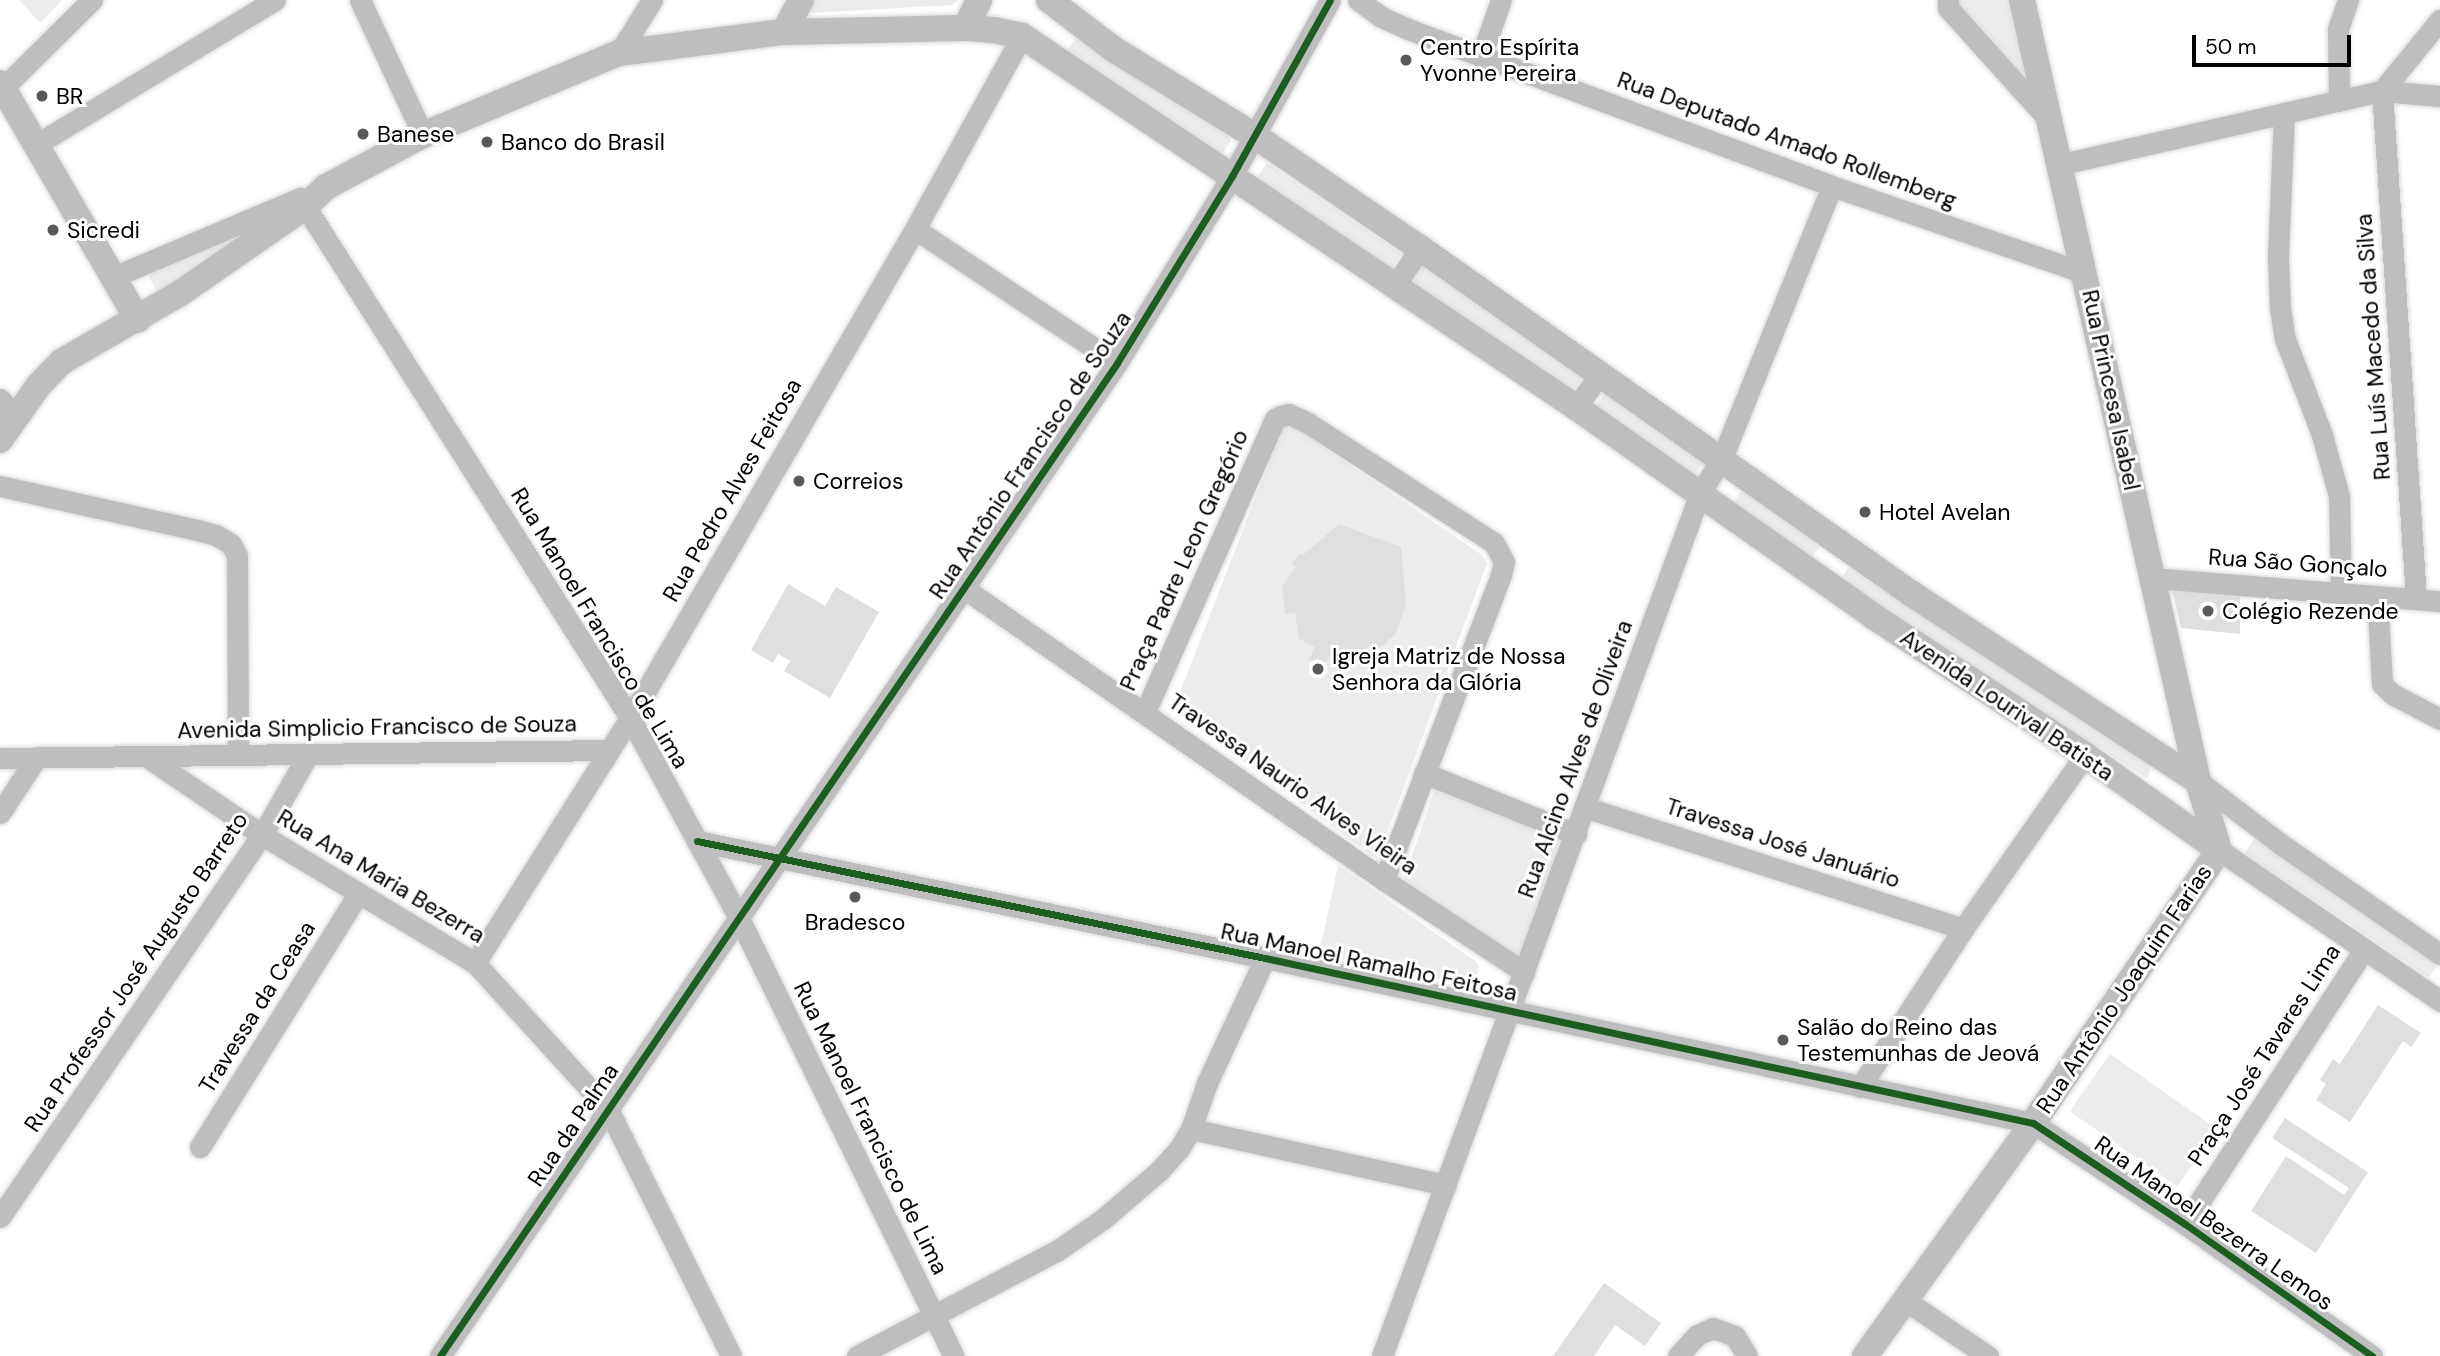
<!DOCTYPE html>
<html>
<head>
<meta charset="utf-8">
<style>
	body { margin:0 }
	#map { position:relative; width:2440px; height:1356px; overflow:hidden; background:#fff; font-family:"DM Sans",sans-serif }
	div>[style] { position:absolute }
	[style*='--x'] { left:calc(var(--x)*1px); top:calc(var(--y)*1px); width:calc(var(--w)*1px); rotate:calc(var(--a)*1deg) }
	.green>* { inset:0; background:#ececec; transform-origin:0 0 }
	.building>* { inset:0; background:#dfdfdf }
	.roads { filter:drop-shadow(0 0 2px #dbdbdb) drop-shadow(0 0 2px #dbdbdb) }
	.minor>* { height:21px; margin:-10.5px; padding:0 10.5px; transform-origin:10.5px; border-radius:10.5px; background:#bebebe }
	.major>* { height:26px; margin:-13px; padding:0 13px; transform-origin:13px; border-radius:13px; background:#bebebe }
	.cycleway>* { height:7px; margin:-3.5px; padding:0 3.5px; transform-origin:3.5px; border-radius:3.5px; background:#1b5e20 }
	.dots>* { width:19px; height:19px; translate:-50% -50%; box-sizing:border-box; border:4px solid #fff; border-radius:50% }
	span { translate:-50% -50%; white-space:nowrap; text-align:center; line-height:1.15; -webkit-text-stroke:6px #fff; paint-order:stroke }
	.poi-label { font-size:23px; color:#000 }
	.left { translate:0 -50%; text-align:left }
	.street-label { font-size:23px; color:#000 }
	.scale { position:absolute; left:2192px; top:35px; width:159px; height:32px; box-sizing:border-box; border:4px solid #000; border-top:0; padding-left:9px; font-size:21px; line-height:24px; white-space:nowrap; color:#000; -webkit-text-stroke:5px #fff; paint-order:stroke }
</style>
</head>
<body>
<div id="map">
	<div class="green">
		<div style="clip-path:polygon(19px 0,62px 0,40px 23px)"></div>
		<div style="clip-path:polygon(811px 0,958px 0,952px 5px,810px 13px)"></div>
		<div style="clip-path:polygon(1955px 0,2011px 0,2026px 77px,2021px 80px)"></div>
		<div style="clip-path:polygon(1080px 32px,1229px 137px,1231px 141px,1221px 155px,1067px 50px)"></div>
		<div style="left:1267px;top:163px;width:162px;height:19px;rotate:34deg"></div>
		<div style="clip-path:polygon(265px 224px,158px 294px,146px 271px)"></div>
		<div style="clip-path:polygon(1424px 263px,1584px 376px,1573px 391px,1411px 285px)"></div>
		<div style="left:1607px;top:390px;width:120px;height:22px;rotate:34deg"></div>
		<div style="clip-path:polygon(1290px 424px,1482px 555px,1487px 564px,1377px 859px,1173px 710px,1283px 427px)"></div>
		<div style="clip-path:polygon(1743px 489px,1824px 541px,1808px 562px,1731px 505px)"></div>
		<div style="clip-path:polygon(1851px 564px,2151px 763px,2148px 779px,1840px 580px)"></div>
		<div style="clip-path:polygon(1436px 786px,1562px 838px,1517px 960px,1404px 879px)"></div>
		<div style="left:2257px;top:835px;width:222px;height:22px;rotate:34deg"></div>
		<div style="clip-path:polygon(1338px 865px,1475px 961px,1479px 966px,1476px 979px,1472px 983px,1459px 983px,1319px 955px)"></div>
		<div style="left:2110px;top:1054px;width:131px;height:70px;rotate:35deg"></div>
	</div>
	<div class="building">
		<div style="clip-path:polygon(1339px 524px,1401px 547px,1406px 604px,1395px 635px,1387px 640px,1388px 642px,1374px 651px,1371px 646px,1345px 661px,1331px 653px,1324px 667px,1309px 659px,1315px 647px,1299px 639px,1295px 613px,1285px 614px,1282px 587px,1296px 567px,1292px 564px,1300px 553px,1303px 555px)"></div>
		<div style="clip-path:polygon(788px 584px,825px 606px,836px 587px,879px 612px,830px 698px,784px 671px,790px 661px,778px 654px,773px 663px,751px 650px)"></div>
		<div style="clip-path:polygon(2172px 589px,2240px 594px,2240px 634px,2181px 628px)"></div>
		<div style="clip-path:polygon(2378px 1005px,2421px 1033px,2411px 1047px,2403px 1041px,2350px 1122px,2316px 1100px,2326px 1084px,2320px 1080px,2333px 1059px,2340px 1064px)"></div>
		<div style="clip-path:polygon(2285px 1118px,2368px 1172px,2316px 1253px,2251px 1211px,2286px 1156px,2344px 1195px,2349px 1188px,2272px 1138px)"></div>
		<div style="clip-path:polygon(1604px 1283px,1661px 1323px,1645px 1346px,1615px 1325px,1594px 1356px,1553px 1356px)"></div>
	</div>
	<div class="roads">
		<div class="minor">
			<div style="--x:360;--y:0;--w:149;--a:65"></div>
			<div style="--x:1358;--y:0;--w:29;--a:36"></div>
			<div style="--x:1381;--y:17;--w:30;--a:24"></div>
			<div style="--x:1408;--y:29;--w:452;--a:20.3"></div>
			<div style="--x:1832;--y:186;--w:268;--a:19"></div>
			<div style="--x:1948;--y:0;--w:8;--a:90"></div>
			<div style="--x:1948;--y:8;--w:151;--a:48"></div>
			<div style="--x:619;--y:53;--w:62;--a:-58.1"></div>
			<div style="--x:1481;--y:57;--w:60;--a:-70.7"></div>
			<div style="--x:3;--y:88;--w:125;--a:-44.7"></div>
			<div style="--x:2382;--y:91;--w:508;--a:86.16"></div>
			<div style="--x:2382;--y:91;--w:92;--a:-50.8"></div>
			<div style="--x:2339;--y:101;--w:72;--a:-90.8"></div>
			<div style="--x:2338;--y:29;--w:31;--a:-71"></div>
			<div style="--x:2284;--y:113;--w:145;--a:92.4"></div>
			<div style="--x:2278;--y:258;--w:50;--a:87.7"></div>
			<div style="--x:2280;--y:308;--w:31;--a:81"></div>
			<div style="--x:2285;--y:339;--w:103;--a:68.9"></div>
			<div style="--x:2322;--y:435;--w:63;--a:74.4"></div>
			<div style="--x:2339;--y:496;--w:98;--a:88.8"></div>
			<div style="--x:37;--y:144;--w:278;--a:-31.2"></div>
			<div style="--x:2062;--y:164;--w:328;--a:-12.9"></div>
			<div style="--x:2382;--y:91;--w:58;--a:4.9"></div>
			<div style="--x:915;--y:229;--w:242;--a:33.6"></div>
			<div style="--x:113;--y:277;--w:203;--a:-22.9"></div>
			<div style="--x:300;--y:198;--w:616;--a:57.6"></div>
			<div style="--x:630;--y:718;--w:226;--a:61.4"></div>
			<div style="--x:738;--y:916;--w:490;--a:63.9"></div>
			<div style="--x:1395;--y:286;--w:45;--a:-56.7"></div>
			<div style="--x:0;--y:399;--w:23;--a:50"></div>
			<div style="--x:1576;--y:407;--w:41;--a:-54"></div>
			<div style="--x:0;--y:486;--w:202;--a:12.6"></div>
			<div style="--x:197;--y:530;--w:20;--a:15"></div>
			<div style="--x:216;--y:535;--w:17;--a:31"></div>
			<div style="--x:231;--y:544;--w:13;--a:63"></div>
			<div style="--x:237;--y:556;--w:199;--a:89.7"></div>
			<div style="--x:2152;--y:578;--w:289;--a:4.6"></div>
			<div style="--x:965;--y:589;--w:510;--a:34.78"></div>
			<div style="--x:1384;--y:880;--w:168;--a:33.3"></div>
			<div style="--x:2377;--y:596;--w:88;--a:86.7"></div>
			<div style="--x:2382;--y:684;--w:14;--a:45"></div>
			<div style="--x:2392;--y:694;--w:54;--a:27.5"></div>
			<div style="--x:1145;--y:712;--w:321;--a:-66.1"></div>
			<div style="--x:1275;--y:419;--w:7;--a:-27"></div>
			<div style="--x:1281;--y:416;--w:8;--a:-14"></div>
			<div style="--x:1289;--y:414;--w:21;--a:25"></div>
			<div style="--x:1308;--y:423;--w:221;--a:32.8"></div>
			<div style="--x:1494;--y:543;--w:21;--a:62"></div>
			<div style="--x:1504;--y:562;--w:13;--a:103"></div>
			<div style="--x:1501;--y:575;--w:327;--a:111"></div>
			<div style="--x:147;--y:757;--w:139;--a:34.1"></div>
			<div style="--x:262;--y:835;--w:249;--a:31"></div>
			<div style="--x:475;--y:963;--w:197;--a:47.7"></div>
			<div style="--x:608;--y:1109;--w:276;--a:63.5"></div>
			<div style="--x:0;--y:758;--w:608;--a:-0.75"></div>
			<div style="--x:1424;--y:773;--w:164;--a:21.9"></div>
			<div style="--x:2198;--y:781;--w:106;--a:37.3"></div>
			<div style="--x:2282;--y:845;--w:192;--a:34.6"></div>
			<div style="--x:1587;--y:808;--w:395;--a:17.8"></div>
			<div style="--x:0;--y:813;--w:67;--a:-56.5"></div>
			<div style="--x:697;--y:841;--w:580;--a:11.64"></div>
			<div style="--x:1265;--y:958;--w:786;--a:12.13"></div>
			<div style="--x:2033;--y:1123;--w:182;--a:33.6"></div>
			<div style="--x:2185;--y:1224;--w:229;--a:35.2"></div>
			<div style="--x:2219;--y:850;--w:268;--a:34.3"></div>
			<div style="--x:475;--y:963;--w:290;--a:-57.7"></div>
			<div style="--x:630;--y:718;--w:566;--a:-59.77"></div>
			<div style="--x:915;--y:229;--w:221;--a:-61"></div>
			<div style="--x:1860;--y:1087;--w:189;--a:-56.9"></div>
			<div style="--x:1963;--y:929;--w:213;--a:-55"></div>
			<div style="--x:1191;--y:1129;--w:261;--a:12.4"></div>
			<div style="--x:200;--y:1147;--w:298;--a:-58"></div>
			<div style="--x:0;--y:1217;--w:463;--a:-55.6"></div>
			<div style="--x:262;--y:835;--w:95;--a:-60.2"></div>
			<div style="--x:2185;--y:1224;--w:328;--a:-56.9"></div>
			<div style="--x:1906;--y:1301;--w:99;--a:33.9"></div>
			<div style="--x:440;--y:1356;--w:1202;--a:-55.71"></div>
			<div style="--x:1117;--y:363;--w:220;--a:-58.4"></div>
			<div style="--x:1232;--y:176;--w:201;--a:-60.9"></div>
			<div style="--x:857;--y:1356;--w:227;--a:-27.8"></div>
			<div style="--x:1058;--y:1250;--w:55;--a:-34.6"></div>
			<div style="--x:1103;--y:1219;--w:74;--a:-40.6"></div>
			<div style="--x:1159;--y:1171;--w:30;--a:-48"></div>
			<div style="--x:1179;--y:1149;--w:23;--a:-59"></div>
			<div style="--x:1191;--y:1129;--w:49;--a:-70.8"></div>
			<div style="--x:1207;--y:1083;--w:138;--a:-65.1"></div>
			<div style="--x:1382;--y:1356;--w:920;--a:-69.77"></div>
			<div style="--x:1700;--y:493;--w:41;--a:-57.8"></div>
			<div style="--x:1722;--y:458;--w:293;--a:-68"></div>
			<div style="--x:1678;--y:1356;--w:28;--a:-48"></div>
			<div style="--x:1697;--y:1335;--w:17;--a:-24"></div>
			<div style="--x:1713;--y:1328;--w:23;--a:20"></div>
			<div style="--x:1735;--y:1336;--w:23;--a:59"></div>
		</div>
		<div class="major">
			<div style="--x:1049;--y:0;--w:81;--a:37.4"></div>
			<div style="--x:1113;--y:49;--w:167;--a:31.5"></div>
			<div style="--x:1255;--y:136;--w:199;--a:34.2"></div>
			<div style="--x:1420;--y:248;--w:601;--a:35.12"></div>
			<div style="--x:1912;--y:594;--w:342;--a:33.2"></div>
			<div style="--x:965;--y:28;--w:31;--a:-63"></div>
			<div style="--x:784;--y:32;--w:36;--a:-62"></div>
			<div style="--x:0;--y:83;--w:274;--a:59.8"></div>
			<div style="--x:0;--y:440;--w:67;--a:-54.7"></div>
			<div style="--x:39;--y:385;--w:32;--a:-46"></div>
			<div style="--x:61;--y:362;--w:136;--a:-30"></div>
			<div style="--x:179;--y:294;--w:155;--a:-34.7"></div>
			<div style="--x:306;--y:206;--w:28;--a:-44"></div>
			<div style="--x:326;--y:187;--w:110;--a:-28.2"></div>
			<div style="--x:423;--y:135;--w:142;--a:-22.8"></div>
			<div style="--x:554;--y:80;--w:70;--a:-22.6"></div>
			<div style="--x:619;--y:53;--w:166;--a:-7.3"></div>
			<div style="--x:784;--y:32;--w:181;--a:-1.3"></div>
			<div style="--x:965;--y:28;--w:29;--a:4"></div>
			<div style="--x:994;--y:30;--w:29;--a:12"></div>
			<div style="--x:1022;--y:36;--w:449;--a:33.8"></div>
			<div style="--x:1395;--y:286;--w:218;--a:33.8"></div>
			<div style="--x:1576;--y:407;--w:367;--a:35.1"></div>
			<div style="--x:1876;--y:618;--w:250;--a:33.2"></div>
			<div style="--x:2085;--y:755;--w:164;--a:35.3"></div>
			<div style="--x:1865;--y:1356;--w:287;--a:-54.2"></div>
			<div style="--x:2033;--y:1123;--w:330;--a:-55.7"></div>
			<div style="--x:2219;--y:850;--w:72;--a:-106.9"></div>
			<div style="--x:2198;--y:781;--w:801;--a:-102.7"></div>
		</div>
	</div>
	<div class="cycleway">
		<div style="--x:697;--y:841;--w:580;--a:11.64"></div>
		<div style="--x:1265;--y:958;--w:786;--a:12.13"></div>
		<div style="--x:2033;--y:1123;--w:182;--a:33.6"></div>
		<div style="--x:2185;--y:1224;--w:229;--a:35.2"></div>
		<div style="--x:440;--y:1356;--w:1202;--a:-55.71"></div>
		<div style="--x:1117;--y:363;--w:220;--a:-58.4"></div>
		<div style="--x:1232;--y:176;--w:201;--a:-60.9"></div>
	</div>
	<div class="dots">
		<div style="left:1406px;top:60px;background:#595959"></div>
		<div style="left:42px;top:96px;background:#595959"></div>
		<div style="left:363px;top:134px;background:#595959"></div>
		<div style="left:487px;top:142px;background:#595959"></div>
		<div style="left:53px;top:230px;background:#595959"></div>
		<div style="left:799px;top:481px;background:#595959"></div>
		<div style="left:1865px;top:512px;background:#595959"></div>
		<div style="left:2208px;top:611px;background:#595959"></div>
		<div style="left:1318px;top:669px;background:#595959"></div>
		<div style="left:855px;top:897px;background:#595959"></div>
		<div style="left:1783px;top:1040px;background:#595959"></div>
	</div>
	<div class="poi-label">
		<span class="left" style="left:1420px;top:60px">Centro Espírita<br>Yvonne Pereira</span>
		<span class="left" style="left:56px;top:96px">BR</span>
		<span class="left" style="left:377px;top:134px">Banese</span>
		<span class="left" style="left:501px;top:142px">Banco do Brasil</span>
		<span class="left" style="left:67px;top:230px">Sicredi</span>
		<span class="left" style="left:813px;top:481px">Correios</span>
		<span class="left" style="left:1879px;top:512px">Hotel Avelan</span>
		<span class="left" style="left:2222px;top:611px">Colégio Rezende</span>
		<span class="left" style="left:1332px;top:669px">Igreja Matriz de Nossa<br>Senhora da Glória</span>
		<span style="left:855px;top:922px">Bradesco</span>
		<span class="left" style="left:1797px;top:1040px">Salão do Reino das<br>Testemunhas de Jeová</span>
	</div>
	<div class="street-label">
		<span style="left:1787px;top:140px;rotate:20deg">Rua Deputado Amado Rollemberg</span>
		<span style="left:2373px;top:347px;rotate:-94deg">Rua Luís Macedo da Silva</span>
		<span style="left:2111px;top:390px;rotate:78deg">Rua Princesa Isabel</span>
		<span style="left:1030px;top:455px;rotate:-56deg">Rua Antônio Francisco de Souza</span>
		<span style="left:732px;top:490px;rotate:-60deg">Rua Pedro Alves Feitosa</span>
		<span style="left:1184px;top:560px;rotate:-66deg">Praça Padre Leon Gregório</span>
		<span style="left:2298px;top:563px;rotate:4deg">Rua São Gonçalo</span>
		<span style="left:600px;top:628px;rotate:59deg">Rua Manoel Francisco de Lima</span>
		<span style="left:2007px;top:705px;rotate:34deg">Avenida Lourival Batista</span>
		<span style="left:377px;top:727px;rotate:-1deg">Avenida Simplicio Francisco de Souza</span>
		<span style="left:1575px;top:759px;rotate:-70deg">Rua Alcino Alves de Oliveira</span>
		<span style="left:1293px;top:784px;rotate:35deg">Travessa Naurio Alves Vieira</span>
		<span style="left:1783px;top:843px;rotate:18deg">Travessa José Januário</span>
		<span style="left:381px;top:876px;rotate:31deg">Rua Ana Maria Bezerra</span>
		<span style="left:1369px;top:962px;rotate:12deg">Rua Manoel Ramalho Feitosa</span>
		<span style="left:136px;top:972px;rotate:-56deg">Rua Professor José Augusto Barreto</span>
		<span style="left:2124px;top:989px;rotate:-56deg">Rua Antônio Joaquim Farias</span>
		<span style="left:257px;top:1007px;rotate:-58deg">Travessa da Ceasa</span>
		<span style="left:2264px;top:1055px;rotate:-57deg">Praça José Tavares Lima</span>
		<span style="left:573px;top:1125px;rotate:-56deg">Rua da Palma</span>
		<span style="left:871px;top:1128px;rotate:64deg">Rua Manoel Francisco de Lima</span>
		<span style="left:2214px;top:1223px;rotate:35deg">Rua Manoel Bezerra Lemos</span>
	</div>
	<div class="scale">50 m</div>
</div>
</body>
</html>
